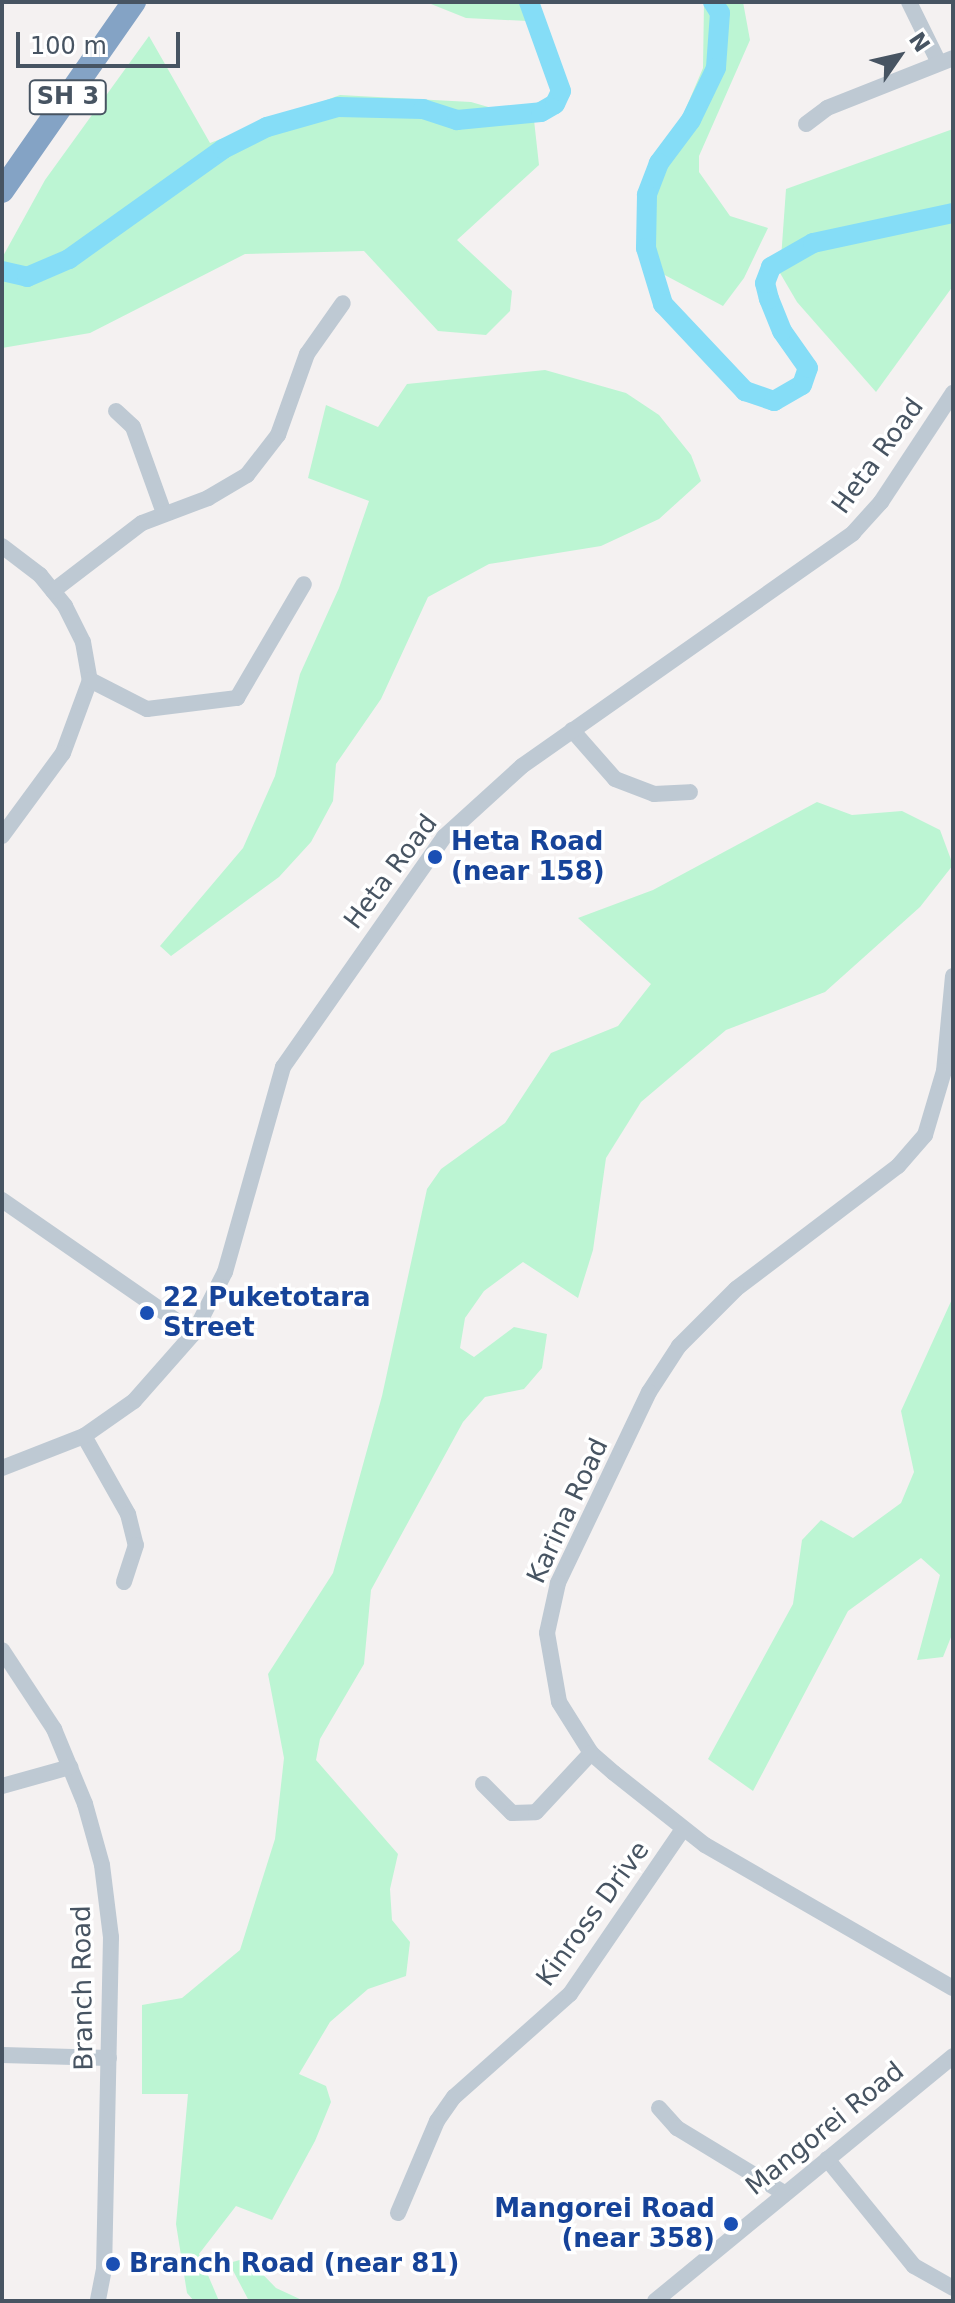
<!DOCTYPE html>
<html>
<head>
<meta charset="utf-8">
<style>
	body { margin:0 }
	#map { position:relative; width:955px; height:2303px; overflow:hidden; background:#f4f1f1; font-family:"DejaVu Sans",sans-serif }
	div>[style] { position:absolute }
	[style*='--x'] { left:calc(var(--x)*1px); top:calc(var(--y)*1px); width:calc(var(--w)*1px); rotate:calc(var(--a)*1deg) }
	.green>* { inset:0; background:#bcf5d3 }
	.river>* { height:20px; margin:-10px; padding:0 10px; transform-origin:10px; border-radius:10px; background:#85ddf7 }
	.minor>* { height:16px; margin:-8px; padding:0 8px; transform-origin:8px; border-radius:8px; background:#bec9d3 }
	.highway>* { height:24px; margin:-12px; padding:0 12px; transform-origin:12px; border-radius:12px; background:#84a3c5 }
	.dots>* { width:22px; height:22px; translate:-50% -50%; box-sizing:border-box; border:4px solid #fff; border-radius:50% }
	span { translate:-50% -50%; white-space:nowrap; text-align:center; line-height:1.15; -webkit-text-stroke:7px #fff; paint-order:stroke }
	.shield-label span { padding:2px 6px; background:#fff; border:2px solid; border-radius:6px; -webkit-text-stroke-width:0 }
	.shield-label { font-size:24px; color:#475462; font-weight:700 }
	.street-label { font-size:26px; color:#475462 }
	.transit-label { font-size:26px; color:#164399; font-weight:700 }
	.left { translate:0 -50%; text-align:left }
	.right { translate:-100% -50%; text-align:right }
	.frame { position:absolute; inset:0; border:4px solid #475462; pointer-events:none }
	.north { position:absolute; left:859px; top:16px; width:80px; height:80px; -webkit-text-stroke:6px #fff; paint-order:stroke; rotate:56deg; font-size:22px; font-weight:700; line-height:32px; text-align:center; color:#475462 }
	.north::after { content:''; display:block; margin:auto; width:28px; height:36px; background:#475462; clip-path:polygon(50% 0,100% 100%,50% 72%,0 100%) }
	.scale { position:absolute; left:16px; top:32px; width:164px; height:36px; box-sizing:border-box; border:4px solid #475462; border-top:0; padding-left:10px; font-size:24px; line-height:28px; white-space:nowrap; color:#475462; -webkit-text-stroke:6px #fff; paint-order:stroke }
</style>
</head>
<body>
<div id="map">
	<div class="green">
		<div style="clip-path:polygon(426px 2px,530px 2px,527px 21px,466px 18px)"></div>
		<div style="clip-path:polygon(704px 2px,743px 2px,750px 40px,699px 156px,699px 172px,730px 216px,768px 228px,744px 278px,723px 306px,644px 264px,661px 167px,703px 68px)"></div>
		<div style="clip-path:polygon(149px 36px,210px 143px,340px 95px,471px 102px,534px 120px,539px 165px,457px 240px,512px 291px,510px 311px,486px 335px,438px 331px,364px 251px,245px 254px,90px 333px,2px 348px,2px 258px,45px 180px)"></div>
		<div style="clip-path:polygon(953px 129px,953px 286px,876px 392px,797px 302px,780px 273px,786px 189px)"></div>
		<div style="clip-path:polygon(545px 370px,626px 393px,659px 415px,691px 455px,701px 481px,659px 519px,601px 546px,489px 564px,428px 597px,381px 699px,336px 764px,333px 801px,311px 842px,279px 877px,171px 956px,160px 946px,243px 848px,275px 776px,300px 674px,339px 588px,369px 501px,308px 478px,326px 405px,378px 427px,407px 384px)"></div>
		<div style="clip-path:polygon(817px 802px,852px 815px,902px 811px,940px 830px,953px 865px,920px 907px,825px 992px,726px 1030px,641px 1102px,606px 1158px,593px 1250px,578px 1298px,523px 1262px,484px 1291px,465px 1318px,460px 1348px,474px 1357px,514px 1327px,547px 1334px,542px 1368px,524px 1389px,485px 1397px,463px 1422px,371px 1590px,364px 1664px,320px 1739px,316px 1760px,398px 1854px,390px 1889px,392px 1920px,410px 1942px,406px 1976px,368px 1989px,330px 2022px,299px 2074px,326px 2086px,331px 2102px,315px 2141px,272px 2220px,236px 2206px,199px 2254px,219px 2301px,194px 2301px,187px 2293px,176px 2224px,188px 2094px,142px 2094px,142px 2005px,182px 1998px,240px 1950px,275px 1839px,284px 1758px,268px 1674px,333px 1573px,382px 1396px,427px 1189px,441px 1169px,505px 1123px,551px 1053px,618px 1026px,651px 984px,578px 918px,653px 890px)"></div>
		<div style="clip-path:polygon(953px 1297px,953px 1632px,943px 1657px,917px 1660px,940px 1575px,921px 1558px,848px 1611px,753px 1791px,708px 1759px,793px 1604px,802px 1540px,821px 1520px,853px 1538px,901px 1503px,914px 1472px,901px 1411px)"></div>
		<div style="clip-path:polygon(247px 2258px,276px 2288px,304px 2301px,249px 2301px,229px 2263px)"></div>
	</div>
	<div class="river">
		<div style="--x:713;--y:2;--w:13;--a:58"></div>
		<div style="--x:720;--y:13;--w:55;--a:94.2"></div>
		<div style="--x:716;--y:68;--w:58;--a:115.7"></div>
		<div style="--x:691;--y:120;--w:54;--a:126.7"></div>
		<div style="--x:659;--y:163;--w:34;--a:111"></div>
		<div style="--x:647;--y:195;--w:53;--a:91.1"></div>
		<div style="--x:646;--y:248;--w:59;--a:73.1"></div>
		<div style="--x:663;--y:304;--w:120;--a:46.7"></div>
		<div style="--x:745;--y:391;--w:31;--a:19"></div>
		<div style="--x:774;--y:401;--w:32;--a:-30"></div>
		<div style="--x:802;--y:385;--w:18;--a:-71"></div>
		<div style="--x:808;--y:368;--w:45;--a:-125.1"></div>
		<div style="--x:782;--y:331;--w:35;--a:-112"></div>
		<div style="--x:769;--y:299;--w:16;--a:-104"></div>
		<div style="--x:765;--y:283;--w:17;--a:-69"></div>
		<div style="--x:771;--y:267;--w:48;--a:-29.7"></div>
		<div style="--x:813;--y:243;--w:143;--a:-12.1"></div>
		<div style="--x:2;--y:271;--w:26;--a:13"></div>
		<div style="--x:27;--y:277;--w:46;--a:-23.2"></div>
		<div style="--x:69;--y:259;--w:189;--a:-35.5"></div>
		<div style="--x:223;--y:149;--w:49;--a:-26.6"></div>
		<div style="--x:267;--y:127;--w:74;--a:-15.7"></div>
		<div style="--x:338;--y:107;--w:85;--a:1.3"></div>
		<div style="--x:423;--y:109;--w:36;--a:18"></div>
		<div style="--x:457;--y:120;--w:84;--a:-5.4"></div>
		<div style="--x:541;--y:112;--w:16;--a:-30"></div>
		<div style="--x:555;--y:104;--w:14;--a:-65"></div>
		<div style="--x:561;--y:91;--w:95;--a:-109.8"></div>
	</div>
	<div class="minor">
		<div style="--x:909;--y:2;--w:68;--a:63.8"></div>
		<div style="--x:806;--y:124;--w:26;--a:-37"></div>
		<div style="--x:827;--y:108;--w:136;--a:-21.6"></div>
		<div style="--x:116;--y:411;--w:23;--a:43"></div>
		<div style="--x:133;--y:427;--w:91;--a:70.2"></div>
		<div style="--x:2;--y:546;--w:48;--a:37.3"></div>
		<div style="--x:40;--y:575;--w:40;--a:51"></div>
		<div style="--x:65;--y:606;--w:40;--a:63.4"></div>
		<div style="--x:83;--y:642;--w:39;--a:80"></div>
		<div style="--x:90;--y:680;--w:78;--a:110.3"></div>
		<div style="--x:63;--y:753;--w:103;--a:126.3"></div>
		<div style="--x:53;--y:591;--w:112;--a:-37.4"></div>
		<div style="--x:142;--y:523;--w:71;--a:-20.7"></div>
		<div style="--x:208;--y:498;--w:45;--a:-30.5"></div>
		<div style="--x:247;--y:475;--w:51;--a:-52.2"></div>
		<div style="--x:278;--y:435;--w:86;--a:-70.3"></div>
		<div style="--x:307;--y:354;--w:62;--a:-54.8"></div>
		<div style="--x:90;--y:680;--w:64;--a:27"></div>
		<div style="--x:147;--y:709;--w:91;--a:-7"></div>
		<div style="--x:237;--y:698;--w:132;--a:-59.6"></div>
		<div style="--x:572;--y:730;--w:65;--a:48.7"></div>
		<div style="--x:615;--y:779;--w:42;--a:21"></div>
		<div style="--x:654;--y:794;--w:36;--a:-3"></div>
		<div style="--x:953;--y:976;--w:95;--a:95.4"></div>
		<div style="--x:944;--y:1071;--w:67;--a:106.5"></div>
		<div style="--x:925;--y:1135;--w:41;--a:131.1"></div>
		<div style="--x:898;--y:1166;--w:203;--a:142.8"></div>
		<div style="--x:736;--y:1289;--w:81;--a:135"></div>
		<div style="--x:679;--y:1346;--w:55;--a:123.1"></div>
		<div style="--x:649;--y:1392;--w:212;--a:115.5"></div>
		<div style="--x:558;--y:1583;--w:51;--a:102.4"></div>
		<div style="--x:547;--y:1633;--w:70;--a:80.1"></div>
		<div style="--x:559;--y:1702;--w:60;--a:57.9"></div>
		<div style="--x:591;--y:1753;--w:30;--a:41"></div>
		<div style="--x:614;--y:1773;--w:116;--a:38.4"></div>
		<div style="--x:705;--y:1845;--w:286;--a:30"></div>
		<div style="--x:2;--y:1200;--w:234;--a:34.7"></div>
		<div style="--x:84;--y:1436;--w:90;--a:60.6"></div>
		<div style="--x:128;--y:1514;--w:32;--a:76"></div>
		<div style="--x:136;--y:1545;--w:39;--a:108"></div>
		<div style="--x:2;--y:1468;--w:88;--a:-21.3"></div>
		<div style="--x:84;--y:1436;--w:61;--a:-35"></div>
		<div style="--x:134;--y:1401;--w:91;--a:-48.6"></div>
		<div style="--x:194;--y:1333;--w:68;--a:-63.1"></div>
		<div style="--x:225;--y:1272;--w:213;--a:-74.2"></div>
		<div style="--x:283;--y:1067;--w:281;--a:-55"></div>
		<div style="--x:444;--y:837;--w:105;--a:-42.3"></div>
		<div style="--x:522;--y:766;--w:405;--a:-35.1"></div>
		<div style="--x:853;--y:533;--w:42;--a:-47.9"></div>
		<div style="--x:881;--y:502;--w:131;--a:-56.6"></div>
		<div style="--x:2;--y:1650;--w:95;--a:56.6"></div>
		<div style="--x:54;--y:1729;--w:81;--a:67.5"></div>
		<div style="--x:85;--y:1804;--w:63;--a:74.4"></div>
		<div style="--x:102;--y:1865;--w:73;--a:82.9"></div>
		<div style="--x:111;--y:1937;--w:332;--a:91.2"></div>
		<div style="--x:104;--y:2269;--w:33;--a:101"></div>
		<div style="--x:483;--y:1784;--w:41;--a:45"></div>
		<div style="--x:512;--y:1813;--w:24;--a:-2"></div>
		<div style="--x:536;--y:1812;--w:81;--a:-47"></div>
		<div style="--x:2;--y:1786;--w:71;--a:-15.6"></div>
		<div style="--x:2;--y:2055;--w:107;--a:1.6"></div>
		<div style="--x:659;--y:2108;--w:27;--a:48"></div>
		<div style="--x:677;--y:2128;--w:125;--a:31.3"></div>
		<div style="--x:827;--y:2159;--w:138;--a:50.9"></div>
		<div style="--x:914;--y:2266;--w:45;--a:29.4"></div>
		<div style="--x:398;--y:2213;--w:100;--a:-67"></div>
		<div style="--x:437;--y:2121;--w:29;--a:-55"></div>
		<div style="--x:454;--y:2097;--w:155;--a:-41.6"></div>
		<div style="--x:570;--y:1994;--w:200;--a:-55.6"></div>
		<div style="--x:655;--y:2301;--w:386;--a:-39.4"></div>
	</div>
	<div class="highway">
		<div style="--x:2;--y:191;--w:231;--a:-55.1"></div>
	</div>
	<div class="dots">
		<div style="left:435px;top:857px;background:#1a4fb4"></div>
		<div style="left:147px;top:1313px;background:#1a4fb4"></div>
		<div style="left:731px;top:2224px;background:#1a4fb4"></div>
		<div style="left:113px;top:2264px;background:#1a4fb4"></div>
	</div>
	<div class="shield-label">
		<span style="left:68px;top:97px">SH 3</span>
	</div>
	<div class="street-label">
		<span style="left:878px;top:456px;rotate:-54deg">Heta Road</span>
		<span style="left:391px;top:872px;rotate:-53deg">Heta Road</span>
		<span style="left:568px;top:1511px;rotate:-65deg">Karina Road</span>
		<span style="left:593px;top:1914px;rotate:-54deg">Kinross Drive</span>
		<span style="left:83px;top:1988px;rotate:-91deg">Branch Road</span>
		<span style="left:825px;top:2129px;rotate:-39deg">Mangorei Road</span>
	</div>
	<div class="transit-label">
		<span class="left" style="left:451px;top:857px">Heta Road<br>(near 158)</span>
		<span class="left" style="left:163px;top:1313px">22 Puketotara<br>Street</span>
		<span class="right" style="left:715px;top:2224px">Mangorei Road<br>(near 358)</span>
		<span class="left" style="left:129px;top:2264px">Branch Road (near 81)</span>
	</div>
	<div class="frame"></div>
	<div class="north">N</div>
	<div class="scale">100 m</div>
</div>
</body>
</html>
